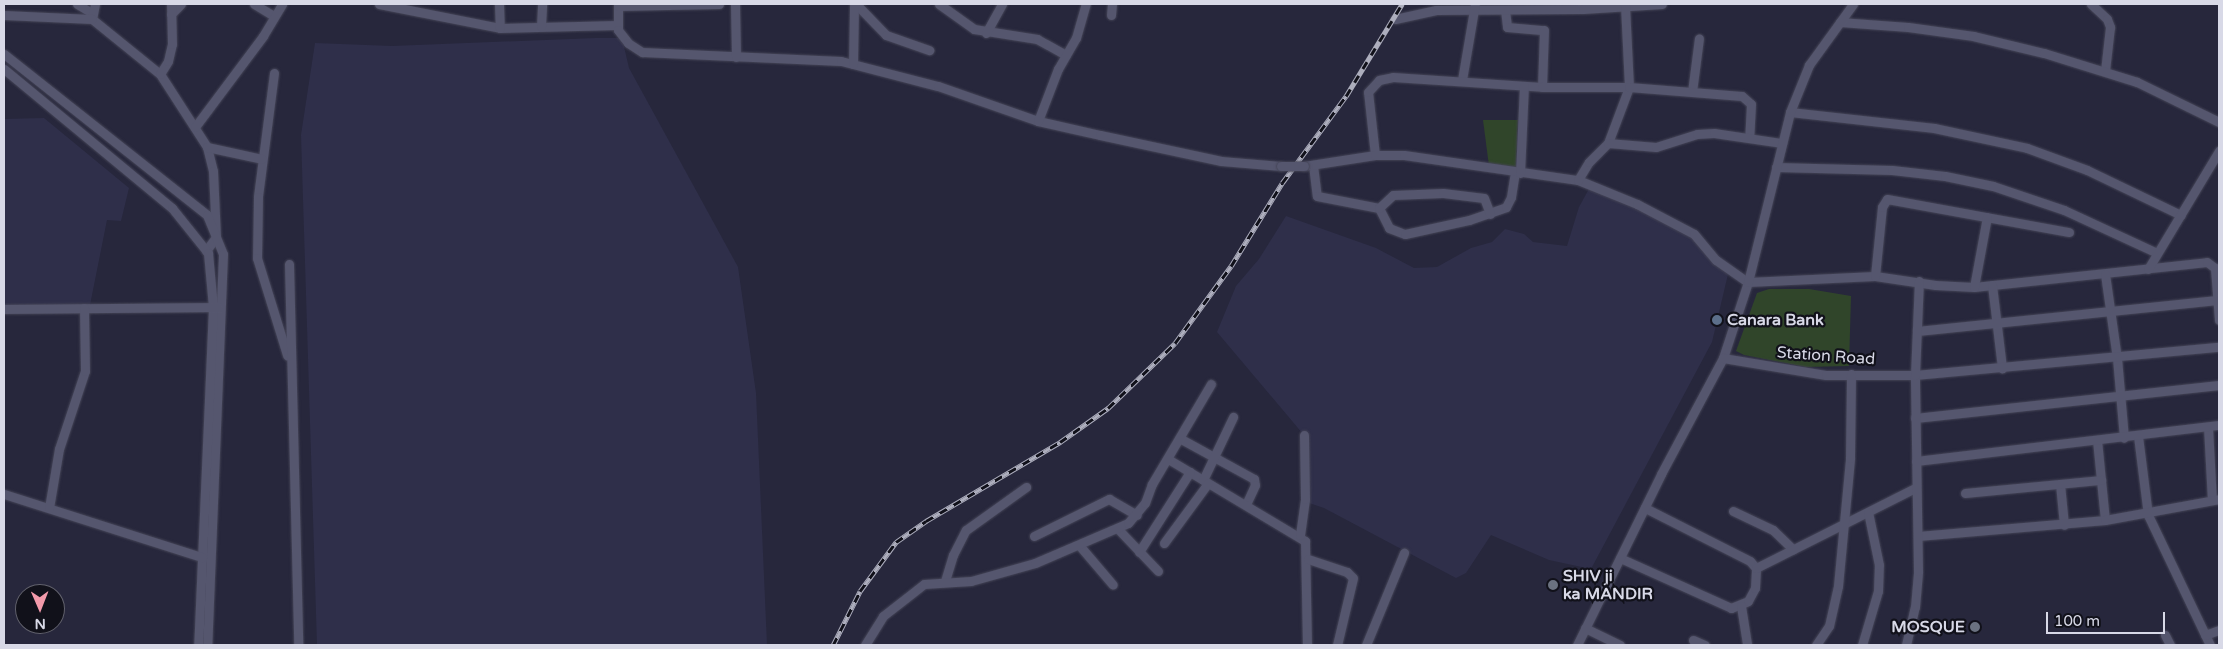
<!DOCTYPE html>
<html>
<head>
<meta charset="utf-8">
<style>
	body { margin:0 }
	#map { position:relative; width:2223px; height:649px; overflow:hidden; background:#27273c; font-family:"Varela Round",sans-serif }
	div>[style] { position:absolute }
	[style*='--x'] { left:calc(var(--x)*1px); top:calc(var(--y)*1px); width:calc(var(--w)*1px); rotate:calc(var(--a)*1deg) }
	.built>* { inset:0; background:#2f2f4a }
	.green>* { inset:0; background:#30452a }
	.roads { filter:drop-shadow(0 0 1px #444456) drop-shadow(0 0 1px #444456) }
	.minor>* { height:9px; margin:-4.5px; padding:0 4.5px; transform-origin:4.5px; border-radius:4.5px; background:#55566e }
	.rail>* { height:4.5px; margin-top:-2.25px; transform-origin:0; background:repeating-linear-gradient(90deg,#11111a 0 8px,#adaebd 0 16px); box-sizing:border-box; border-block:1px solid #adaebd }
	.bridges { filter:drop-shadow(0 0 1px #444456) drop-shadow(0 0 1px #444456) }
	.minor-bridge>* { height:9px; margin:-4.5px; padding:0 4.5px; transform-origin:4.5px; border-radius:4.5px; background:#55566e }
	.dots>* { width:14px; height:14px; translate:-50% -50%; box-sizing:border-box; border:2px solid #11111a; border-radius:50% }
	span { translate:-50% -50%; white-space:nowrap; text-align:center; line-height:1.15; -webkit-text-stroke:4.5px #11111a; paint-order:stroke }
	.poi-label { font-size:16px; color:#d8d9e7; font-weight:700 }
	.left { translate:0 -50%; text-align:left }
	.right { translate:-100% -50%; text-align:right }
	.street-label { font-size:16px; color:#d8d9e7 }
	.frame { position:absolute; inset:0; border:5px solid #d8d9e7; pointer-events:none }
	.north { position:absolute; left:15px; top:584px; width:50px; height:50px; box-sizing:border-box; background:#11111a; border:1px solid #61616c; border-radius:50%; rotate:179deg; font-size:14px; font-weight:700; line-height:20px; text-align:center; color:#d8d9e7 }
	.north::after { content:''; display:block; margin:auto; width:18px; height:22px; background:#f39aab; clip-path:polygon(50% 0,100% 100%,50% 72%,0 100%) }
	.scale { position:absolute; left:2046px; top:612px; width:119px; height:22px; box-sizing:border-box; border:2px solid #d8d9e7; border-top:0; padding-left:6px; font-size:15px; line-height:18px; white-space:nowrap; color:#d8d9e7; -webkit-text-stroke:4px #11111a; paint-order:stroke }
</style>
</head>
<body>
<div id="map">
	<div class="built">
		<div style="clip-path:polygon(596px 38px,622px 38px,629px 68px,738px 267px,756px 393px,767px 645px,317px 645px,301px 135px,315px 43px,392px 46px)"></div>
		<div style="clip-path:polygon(44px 118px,129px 188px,121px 221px,107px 220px,90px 305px,4px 310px,4px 119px)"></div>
		<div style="clip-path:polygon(1590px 187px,1677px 225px,1727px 268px,1728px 274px,1712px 342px,1591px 569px,1549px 560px,1491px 535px,1466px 573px,1456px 578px,1324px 508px,1303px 501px,1303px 434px,1217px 332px,1236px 286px,1259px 259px,1286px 216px,1376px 248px,1414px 268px,1437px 267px,1471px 248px,1492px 242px,1505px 229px,1524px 234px,1533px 242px,1567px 246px,1579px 207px)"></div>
	</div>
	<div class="green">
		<div style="clip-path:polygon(1483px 120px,1518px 120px,1516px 169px,1489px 166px)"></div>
		<div style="clip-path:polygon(1769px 289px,1809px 289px,1851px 296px,1849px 366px,1806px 367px,1744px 355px,1736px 351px,1757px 293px)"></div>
	</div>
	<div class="roads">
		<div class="minor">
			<div style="--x:77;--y:4;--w:17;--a:31"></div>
			<div style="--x:95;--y:4;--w:15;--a:101"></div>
			<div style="--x:92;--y:19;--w:87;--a:39"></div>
			<div style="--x:160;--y:74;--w:87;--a:57.2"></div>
			<div style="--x:207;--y:147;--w:25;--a:76"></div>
			<div style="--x:213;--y:171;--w:66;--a:87.4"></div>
			<div style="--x:216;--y:237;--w:17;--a:126"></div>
			<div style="--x:254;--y:4;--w:23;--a:31"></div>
			<div style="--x:379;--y:4;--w:123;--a:11.2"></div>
			<div style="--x:500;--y:28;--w:118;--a:-1.5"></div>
			<div style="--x:499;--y:4;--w:24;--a:88"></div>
			<div style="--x:618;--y:4;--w:26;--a:90"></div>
			<div style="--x:618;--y:30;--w:16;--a:52"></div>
			<div style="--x:628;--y:43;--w:17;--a:33"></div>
			<div style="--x:642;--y:52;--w:199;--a:2.6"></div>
			<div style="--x:841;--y:61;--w:100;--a:14.5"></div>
			<div style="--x:938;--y:86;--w:106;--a:19.3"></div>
			<div style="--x:1038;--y:121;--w:64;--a:12.7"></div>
			<div style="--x:1100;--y:135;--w:124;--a:12.1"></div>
			<div style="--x:1221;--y:161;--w:60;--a:4.8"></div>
			<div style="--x:735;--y:4;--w:53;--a:88.9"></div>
			<div style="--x:856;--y:4;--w:43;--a:45.9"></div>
			<div style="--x:886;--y:35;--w:46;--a:19.2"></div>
			<div style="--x:939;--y:4;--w:43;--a:35.5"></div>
			<div style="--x:974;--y:29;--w:64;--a:9"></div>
			<div style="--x:1037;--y:39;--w:33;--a:29"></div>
			<div style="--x:2091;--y:4;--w:22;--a:43"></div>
			<div style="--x:2107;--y:19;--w:9;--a:69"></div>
			<div style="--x:2110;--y:27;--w:44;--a:96.5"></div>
			<div style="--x:618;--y:6;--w:101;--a:-1.1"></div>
			<div style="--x:1505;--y:10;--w:17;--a:83"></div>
			<div style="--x:1507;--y:27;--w:37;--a:5"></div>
			<div style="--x:1544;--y:30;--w:57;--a:92"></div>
			<div style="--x:171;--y:14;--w:14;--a:-45"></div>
			<div style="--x:4;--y:15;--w:88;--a:2.6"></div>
			<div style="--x:1111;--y:15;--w:11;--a:-85"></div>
			<div style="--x:1395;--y:19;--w:42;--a:-12.4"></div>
			<div style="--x:1436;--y:10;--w:147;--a:-0.4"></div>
			<div style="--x:1583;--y:9;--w:79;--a:-3.6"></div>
			<div style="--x:1840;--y:22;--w:68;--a:4.2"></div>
			<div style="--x:1908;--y:27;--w:66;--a:7.9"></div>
			<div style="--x:1973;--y:36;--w:73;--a:13.5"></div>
			<div style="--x:2044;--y:53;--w:97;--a:17.3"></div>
			<div style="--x:2137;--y:82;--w:91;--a:26"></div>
			<div style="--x:541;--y:26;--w:22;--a:-87"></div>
			<div style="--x:986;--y:33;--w:33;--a:-61"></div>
			<div style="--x:4;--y:54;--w:259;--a:38.4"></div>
			<div style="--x:207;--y:215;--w:42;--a:67.7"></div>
			<div style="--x:223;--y:254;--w:391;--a:92.3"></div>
			<div style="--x:853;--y:64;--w:60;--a:-89"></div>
			<div style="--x:4;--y:69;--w:218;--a:39.6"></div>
			<div style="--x:172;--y:208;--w:58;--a:51.3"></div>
			<div style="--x:208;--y:253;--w:54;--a:84.7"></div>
			<div style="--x:213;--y:307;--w:338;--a:92.5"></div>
			<div style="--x:274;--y:73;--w:125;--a:97.4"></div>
			<div style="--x:258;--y:197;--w:61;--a:90.9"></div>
			<div style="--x:257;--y:258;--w:102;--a:72.8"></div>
			<div style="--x:160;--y:74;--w:15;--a:-58"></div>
			<div style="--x:168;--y:61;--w:17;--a:-77"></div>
			<div style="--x:172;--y:44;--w:40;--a:-91.4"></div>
			<div style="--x:1462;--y:80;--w:77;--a:-80.3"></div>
			<div style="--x:1692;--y:92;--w:54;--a:-82.6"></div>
			<div style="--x:1790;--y:112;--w:145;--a:6.3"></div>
			<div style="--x:1934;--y:128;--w:95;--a:12.1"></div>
			<div style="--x:2027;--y:148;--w:64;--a:20.1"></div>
			<div style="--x:2087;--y:170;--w:104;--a:25.6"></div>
			<div style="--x:1038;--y:121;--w:56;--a:-69"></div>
			<div style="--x:1058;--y:69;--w:36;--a:-60"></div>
			<div style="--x:1076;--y:38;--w:35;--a:-74"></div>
			<div style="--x:195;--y:127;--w:114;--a:-53.2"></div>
			<div style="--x:263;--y:36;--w:37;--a:-59"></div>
			<div style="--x:1608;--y:143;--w:60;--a:-69.4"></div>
			<div style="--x:1629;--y:87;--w:83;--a:-92.8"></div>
			<div style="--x:207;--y:147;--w:56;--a:12.3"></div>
			<div style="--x:1375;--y:155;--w:63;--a:-96.3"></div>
			<div style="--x:1368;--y:92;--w:16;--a:-47"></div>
			<div style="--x:1379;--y:80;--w:14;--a:-12"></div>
			<div style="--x:1393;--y:77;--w:149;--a:3.8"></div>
			<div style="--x:1542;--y:87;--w:87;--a:0"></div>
			<div style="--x:1629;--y:87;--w:113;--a:4.6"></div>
			<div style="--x:1742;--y:96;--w:12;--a:42"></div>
			<div style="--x:1751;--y:104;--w:33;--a:93"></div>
			<div style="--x:1313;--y:165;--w:31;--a:83"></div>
			<div style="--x:1317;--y:196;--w:63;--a:11"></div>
			<div style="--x:1379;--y:208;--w:22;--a:63"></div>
			<div style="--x:1389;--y:228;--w:17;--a:21"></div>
			<div style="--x:1405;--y:234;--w:66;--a:-12.3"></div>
			<div style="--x:1469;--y:220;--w:39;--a:-19"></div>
			<div style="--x:1506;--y:207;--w:11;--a:-63"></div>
			<div style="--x:1511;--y:197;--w:25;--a:-81"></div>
			<div style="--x:1304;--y:166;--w:72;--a:-8.8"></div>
			<div style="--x:1375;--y:155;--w:29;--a:0"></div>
			<div style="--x:1404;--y:155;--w:176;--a:8.2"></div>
			<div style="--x:1578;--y:180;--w:64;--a:22.1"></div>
			<div style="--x:1637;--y:204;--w:64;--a:27.8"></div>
			<div style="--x:1694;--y:234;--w:34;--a:50"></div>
			<div style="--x:1716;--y:260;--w:39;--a:35"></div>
			<div style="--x:1748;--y:282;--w:127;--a:-2.7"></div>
			<div style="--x:1875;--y:276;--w:61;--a:8.5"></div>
			<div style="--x:1935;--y:285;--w:39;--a:3"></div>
			<div style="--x:1974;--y:287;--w:234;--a:-6.1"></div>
			<div style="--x:2207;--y:262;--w:10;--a:37"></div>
			<div style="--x:2215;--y:268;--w:52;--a:85.6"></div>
			<div style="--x:1776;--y:167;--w:116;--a:1.5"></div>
			<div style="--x:1892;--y:170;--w:53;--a:6.5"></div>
			<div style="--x:1945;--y:176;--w:49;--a:11.8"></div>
			<div style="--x:1993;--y:186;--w:75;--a:18.7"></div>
			<div style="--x:2064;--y:210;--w:102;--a:24.8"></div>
			<div style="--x:1520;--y:173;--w:87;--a:-87.4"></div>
			<div style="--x:1578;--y:180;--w:21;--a:-59"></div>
			<div style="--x:1589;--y:162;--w:27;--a:-45"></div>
			<div style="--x:1608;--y:143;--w:48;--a:4.8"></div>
			<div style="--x:1656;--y:147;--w:43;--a:-17.6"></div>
			<div style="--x:1697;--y:134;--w:17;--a:-3"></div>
			<div style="--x:1714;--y:133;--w:69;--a:8.4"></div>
			<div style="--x:1379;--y:208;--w:19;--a:-43"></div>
			<div style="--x:1393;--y:195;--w:50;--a:-2.3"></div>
			<div style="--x:1443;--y:193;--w:41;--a:7"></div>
			<div style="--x:1484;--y:198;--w:17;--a:69"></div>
			<div style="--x:289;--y:264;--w:381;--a:88.6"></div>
			<div style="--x:2148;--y:269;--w:138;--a:-59"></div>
			<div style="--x:2105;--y:274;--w:85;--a:81.9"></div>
			<div style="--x:2117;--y:358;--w:80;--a:85"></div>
			<div style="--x:1875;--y:276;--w:69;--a:-84.2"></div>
			<div style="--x:1882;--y:207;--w:9;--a:-58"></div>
			<div style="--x:1887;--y:199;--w:185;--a:10.3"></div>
			<div style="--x:1992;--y:285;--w:84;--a:83.1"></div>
			<div style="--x:1974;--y:287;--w:71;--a:-79.5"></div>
			<div style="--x:4;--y:309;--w:214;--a:-0.5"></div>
			<div style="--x:1917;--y:331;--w:302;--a:-5.9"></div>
			<div style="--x:1723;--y:358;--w:80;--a:-71.8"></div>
			<div style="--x:1748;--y:282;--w:175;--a:-76.1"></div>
			<div style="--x:1790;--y:112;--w:51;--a:-68"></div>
			<div style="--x:1809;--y:65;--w:75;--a:-54.2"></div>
			<div style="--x:1915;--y:418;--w:306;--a:-6.2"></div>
			<div style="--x:2208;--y:427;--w:73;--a:86.9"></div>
			<div style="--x:2138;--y:436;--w:80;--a:82.8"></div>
			<div style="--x:2148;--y:515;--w:144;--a:64.5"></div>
			<div style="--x:1181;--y:439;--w:83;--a:28.7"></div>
			<div style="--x:1254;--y:479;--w:6;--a:81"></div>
			<div style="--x:1255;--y:485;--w:21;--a:115"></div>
			<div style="--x:2097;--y:440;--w:80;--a:84.3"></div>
			<div style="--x:1168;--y:459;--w:160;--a:30.9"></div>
			<div style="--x:1305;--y:541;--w:104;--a:88.9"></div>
			<div style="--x:1916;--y:461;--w:305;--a:-6.8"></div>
			<div style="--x:1203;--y:480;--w:70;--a:-64.5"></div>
			<div style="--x:2060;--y:484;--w:41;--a:84.4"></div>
			<div style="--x:1965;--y:493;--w:137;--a:-5.5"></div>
			<div style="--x:4;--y:494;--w:208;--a:17.7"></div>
			<div style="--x:49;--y:508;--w:60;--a:-80.4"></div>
			<div style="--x:59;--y:449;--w:82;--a:-71.6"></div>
			<div style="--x:85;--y:371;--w:63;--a:-90.9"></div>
			<div style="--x:1733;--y:511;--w:44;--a:25.4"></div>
			<div style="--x:1773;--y:530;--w:28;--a:44"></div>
			<div style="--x:1118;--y:529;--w:58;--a:46.4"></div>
			<div style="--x:1300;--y:535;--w:36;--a:-82"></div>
			<div style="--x:1305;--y:499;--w:64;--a:-90.9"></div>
			<div style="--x:1034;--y:536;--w:84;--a:-26.3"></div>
			<div style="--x:1109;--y:499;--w:32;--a:30"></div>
			<div style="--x:1918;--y:536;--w:188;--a:-4.9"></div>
			<div style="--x:2105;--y:520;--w:116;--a:-10.4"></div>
			<div style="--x:1164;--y:543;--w:74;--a:-53.7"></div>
			<div style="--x:1079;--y:545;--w:52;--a:49.6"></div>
			<div style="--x:1139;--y:552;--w:95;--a:-57.5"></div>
			<div style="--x:1620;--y:558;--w:122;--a:24.2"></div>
			<div style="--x:1731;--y:608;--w:18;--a:-22"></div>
			<div style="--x:1748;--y:601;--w:15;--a:-62"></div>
			<div style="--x:1755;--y:588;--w:20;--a:-87"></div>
			<div style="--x:1756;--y:568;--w:9;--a:-131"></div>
			<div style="--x:1750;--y:561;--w:118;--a:-153.2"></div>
			<div style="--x:1308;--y:559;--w:41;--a:18.4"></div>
			<div style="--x:1347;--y:572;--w:8;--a:45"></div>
			<div style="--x:1353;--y:578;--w:69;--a:103.4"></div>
			<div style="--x:1756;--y:568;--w:178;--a:-26.7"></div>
			<div style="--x:945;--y:581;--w:27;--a:-73"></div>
			<div style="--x:953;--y:555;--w:28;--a:-63"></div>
			<div style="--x:966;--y:530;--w:74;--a:-35.6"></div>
			<div style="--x:1741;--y:606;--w:39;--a:81"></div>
			<div style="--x:1585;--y:628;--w:39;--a:26"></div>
			<div style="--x:2165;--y:635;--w:11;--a:63"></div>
			<div style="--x:2205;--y:635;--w:15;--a:-20"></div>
			<div style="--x:1693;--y:640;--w:13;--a:23"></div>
			<div style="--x:865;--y:645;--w:34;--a:-58"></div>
			<div style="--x:883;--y:616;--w:52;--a:-38"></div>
			<div style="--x:924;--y:584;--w:47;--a:-3.7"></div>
			<div style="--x:971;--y:581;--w:66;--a:-15.7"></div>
			<div style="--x:1035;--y:563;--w:101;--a:-23.3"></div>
			<div style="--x:1128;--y:523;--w:26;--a:-50"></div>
			<div style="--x:1145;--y:503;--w:20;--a:-70"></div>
			<div style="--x:1152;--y:484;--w:116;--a:-59.5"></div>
			<div style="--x:1366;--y:645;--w:100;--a:-67.6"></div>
			<div style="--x:1577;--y:645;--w:191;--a:-63.8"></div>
			<div style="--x:1661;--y:474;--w:132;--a:-61.9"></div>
			<div style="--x:1723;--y:358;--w:104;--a:9.4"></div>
			<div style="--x:1826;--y:375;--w:89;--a:0"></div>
			<div style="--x:1915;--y:375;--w:305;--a:-5.3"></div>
			<div style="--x:1816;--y:645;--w:23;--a:-56"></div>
			<div style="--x:1829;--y:626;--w:41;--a:-77.3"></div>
			<div style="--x:1838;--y:586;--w:129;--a:-84.6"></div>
			<div style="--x:1850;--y:458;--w:84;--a:-89.3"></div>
			<div style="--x:1862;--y:645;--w:56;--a:-73.5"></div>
			<div style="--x:1878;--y:591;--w:26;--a:-88"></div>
			<div style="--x:1879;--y:565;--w:54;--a:-101.7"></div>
			<div style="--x:1906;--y:645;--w:39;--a:-77"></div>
			<div style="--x:1915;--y:607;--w:36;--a:-85"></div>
			<div style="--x:1918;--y:571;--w:196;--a:-90.9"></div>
			<div style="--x:1915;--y:375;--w:94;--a:-87.6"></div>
		</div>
	</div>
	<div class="rail">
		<div style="--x:833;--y:645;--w:60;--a:-63.4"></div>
		<div style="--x:860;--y:591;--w:61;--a:-53.7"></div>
		<div style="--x:896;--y:542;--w:37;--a:-35"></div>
		<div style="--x:926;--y:521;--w:156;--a:-30.5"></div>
		<div style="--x:1060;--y:442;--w:59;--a:-35.3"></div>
		<div style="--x:1108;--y:408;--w:93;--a:-44.1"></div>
		<div style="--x:1175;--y:343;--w:95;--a:-54"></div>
		<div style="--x:1231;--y:266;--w:97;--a:-58.4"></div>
		<div style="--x:1282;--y:183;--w:108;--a:-53.7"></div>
		<div style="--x:1346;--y:96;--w:108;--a:-58.7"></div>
	</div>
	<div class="bridges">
		<div class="minor-bridge">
			<div style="--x:1281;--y:166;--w:23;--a:0"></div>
		</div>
	</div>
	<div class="dots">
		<div style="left:1717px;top:320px;background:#5c6f8a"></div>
		<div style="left:1553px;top:585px;background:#6b7280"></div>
		<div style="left:1975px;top:627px;background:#6b7280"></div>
	</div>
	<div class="poi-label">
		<span class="left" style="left:1727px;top:320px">Canara Bank</span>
		<span class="left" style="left:1563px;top:585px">SHIV ji<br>ka MANDIR</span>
		<span class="right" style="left:1965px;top:627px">MOSQUE</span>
	</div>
	<div class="street-label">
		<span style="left:1826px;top:356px;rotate:4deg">Station Road</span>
	</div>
	<div class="frame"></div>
	<div class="north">N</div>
	<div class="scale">100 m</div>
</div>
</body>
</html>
